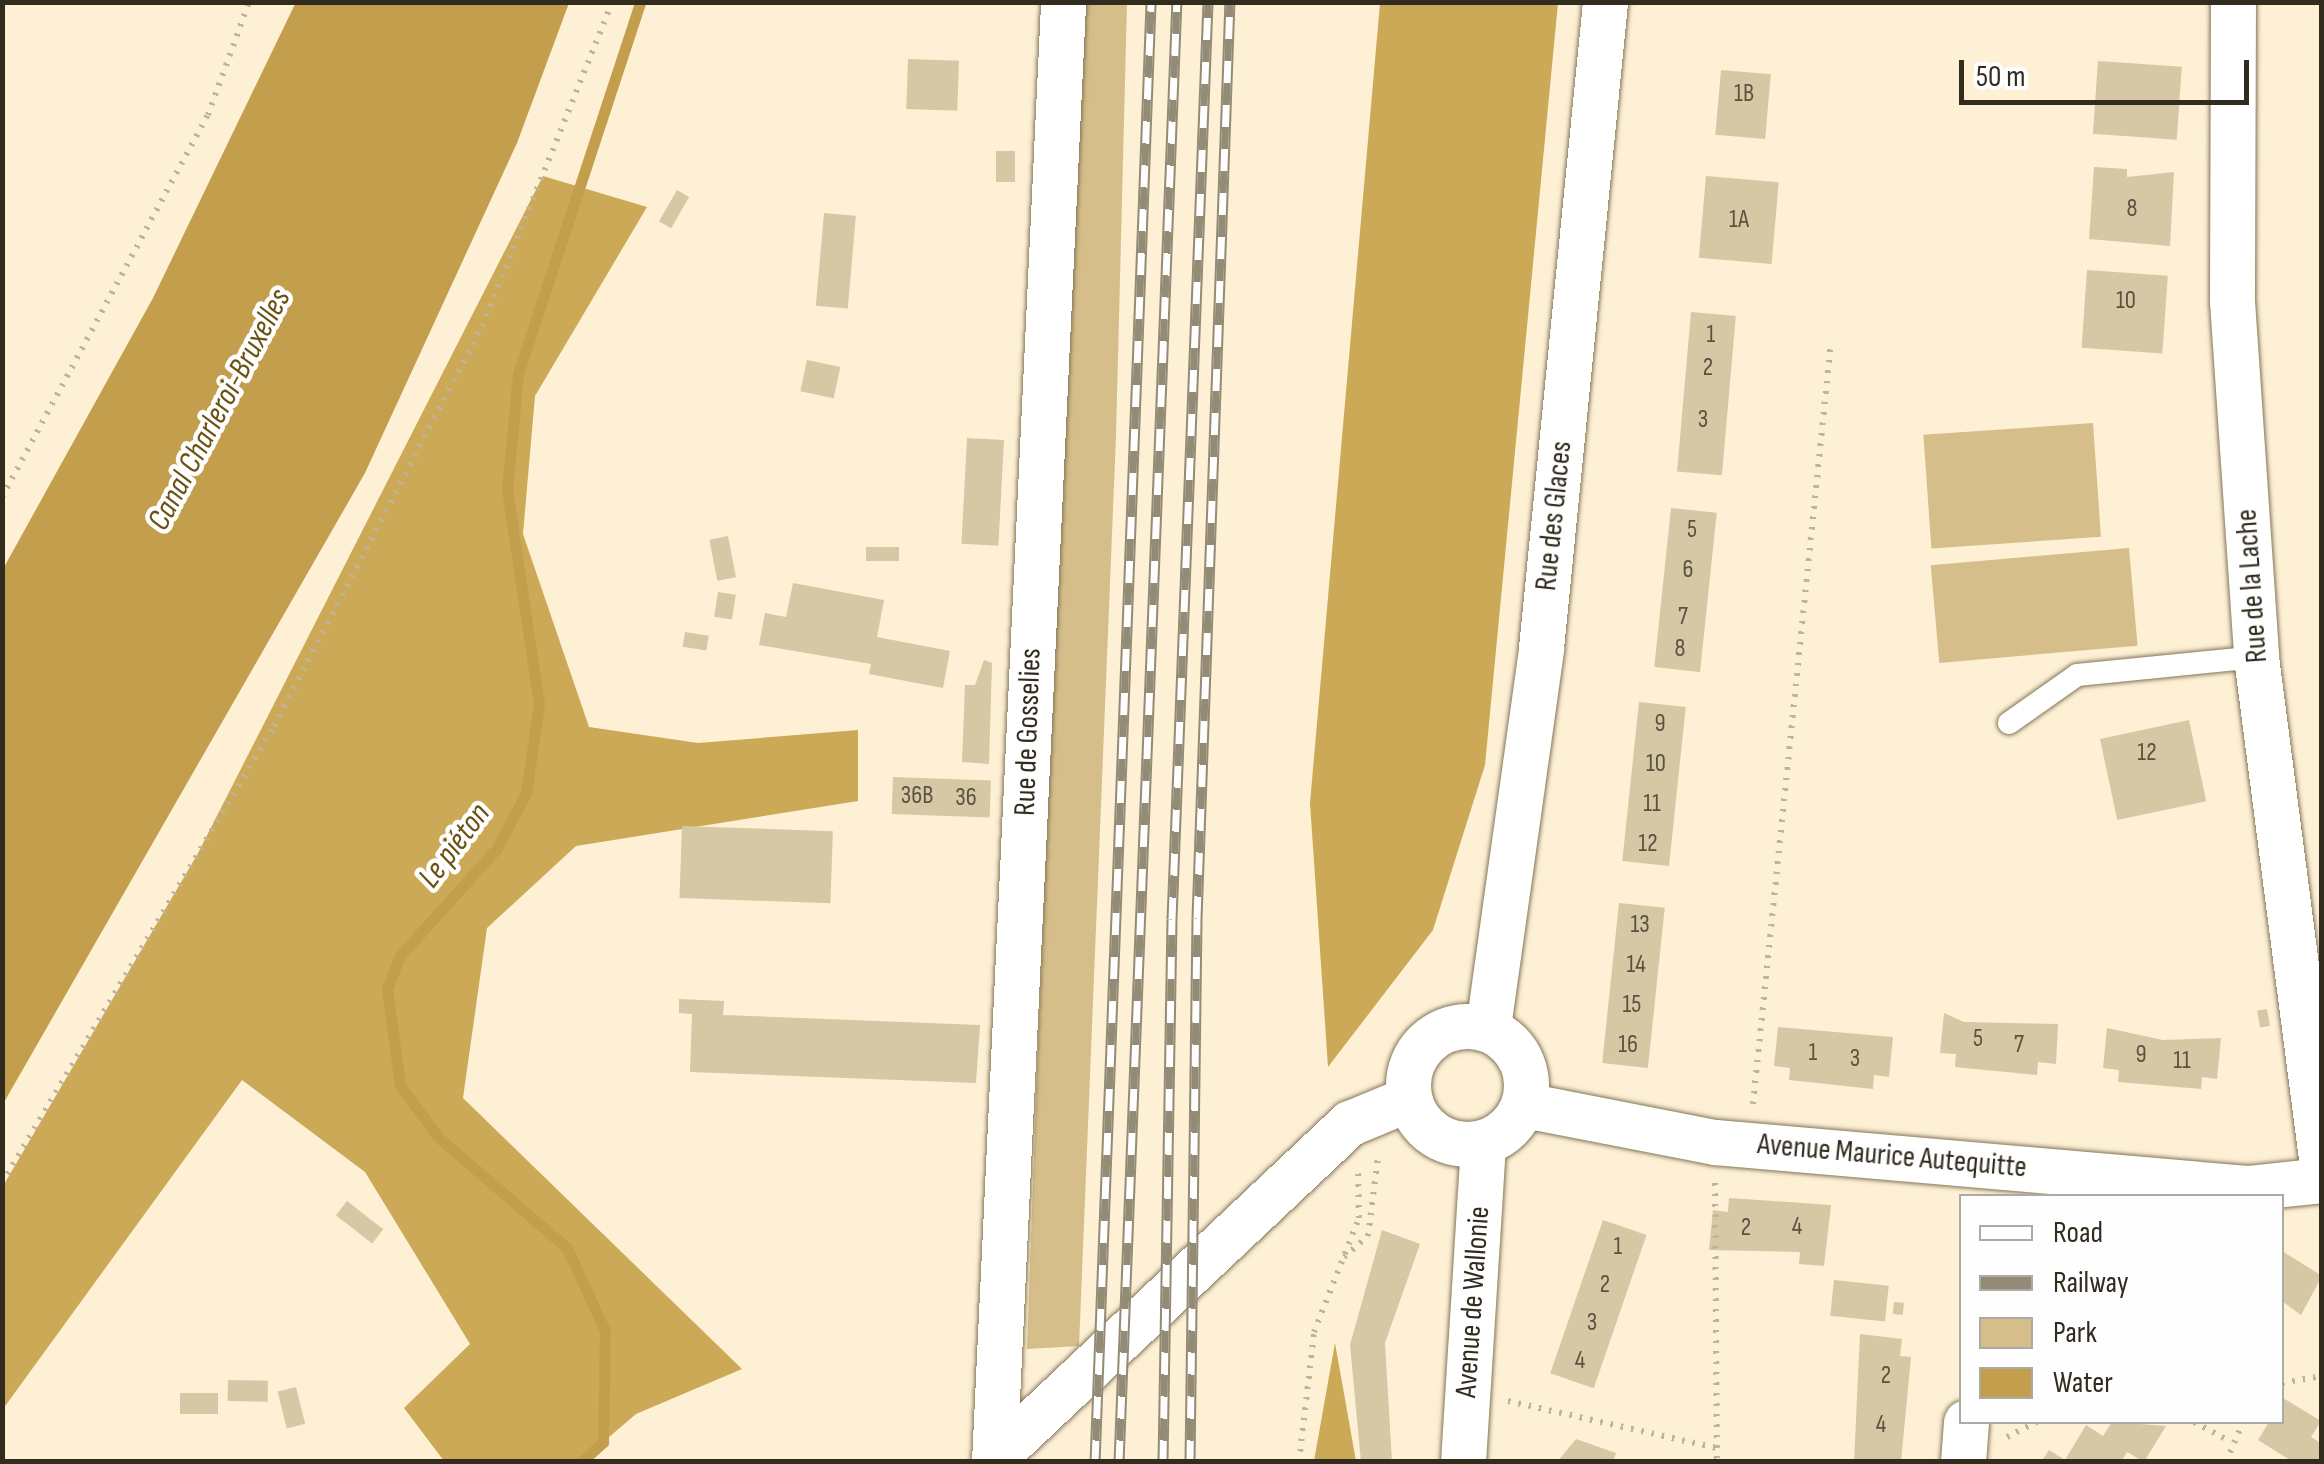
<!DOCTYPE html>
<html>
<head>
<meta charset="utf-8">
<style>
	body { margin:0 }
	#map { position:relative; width:2324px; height:1464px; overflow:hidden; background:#fdf0d4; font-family:"Sofia Sans Condensed",sans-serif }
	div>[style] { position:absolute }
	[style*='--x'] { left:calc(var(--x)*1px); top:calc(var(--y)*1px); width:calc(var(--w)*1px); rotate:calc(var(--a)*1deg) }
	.green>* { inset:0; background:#d5be8a; transform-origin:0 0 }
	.forest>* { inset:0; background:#cca956 }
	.water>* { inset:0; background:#c39f4d }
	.stream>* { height:11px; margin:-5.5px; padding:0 5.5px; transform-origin:5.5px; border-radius:5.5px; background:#c39f4d }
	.building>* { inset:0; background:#d6c7a5; transform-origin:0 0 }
	.path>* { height:6px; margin-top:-3px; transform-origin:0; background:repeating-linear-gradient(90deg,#beb39c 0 2.5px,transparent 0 10.5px) }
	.roads { filter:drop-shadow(0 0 2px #847657) drop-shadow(0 0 2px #847657) }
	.lane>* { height:22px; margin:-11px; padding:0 11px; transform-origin:11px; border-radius:11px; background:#fff }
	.street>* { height:45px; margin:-22.5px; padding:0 22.5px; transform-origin:22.5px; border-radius:22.5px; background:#fff }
	.street>.ring { margin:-22.5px; padding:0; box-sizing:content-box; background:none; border:45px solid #fff; border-radius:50% }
	.rail>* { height:11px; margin-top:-5.5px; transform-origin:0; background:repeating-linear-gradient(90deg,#fefefe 0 22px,#948b77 0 44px); box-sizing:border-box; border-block:2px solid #948b77 }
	span { translate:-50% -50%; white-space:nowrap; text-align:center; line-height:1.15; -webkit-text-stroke:9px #fefefe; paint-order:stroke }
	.number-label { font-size:25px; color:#5b5340 }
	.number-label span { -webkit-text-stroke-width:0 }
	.street-label { font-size:30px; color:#322c1f }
	.water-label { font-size:32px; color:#6a5212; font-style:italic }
	.frame { position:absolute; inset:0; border:5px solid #322c1f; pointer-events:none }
	.legend { position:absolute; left:1959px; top:1194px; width:325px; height:230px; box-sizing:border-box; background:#fefefe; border:2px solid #acaaa5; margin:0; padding:12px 18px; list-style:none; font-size:30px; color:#322c1f }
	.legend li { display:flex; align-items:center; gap:20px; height:50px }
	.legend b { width:50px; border:2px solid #acaaa5 }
	.scale { position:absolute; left:1959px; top:60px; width:290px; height:45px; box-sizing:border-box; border:5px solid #322c1f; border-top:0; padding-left:12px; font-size:30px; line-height:35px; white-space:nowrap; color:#322c1f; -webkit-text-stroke:8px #fefefe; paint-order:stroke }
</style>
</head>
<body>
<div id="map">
	<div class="green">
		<div style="clip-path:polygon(1076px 3px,1127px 3px,1116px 436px,1079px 1346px,1027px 1349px)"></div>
		<div style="left:2093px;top:423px;width:114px;height:170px;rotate:86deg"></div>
		<div style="left:2129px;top:548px;width:98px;height:199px;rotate:85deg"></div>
	</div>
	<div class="forest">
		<div style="clip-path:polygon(1380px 3px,1558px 3px,1485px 765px,1433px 930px,1328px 1067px,1310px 803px)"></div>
		<div style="clip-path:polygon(543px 176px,647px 207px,535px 396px,523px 534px,589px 727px,698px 743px,858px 730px,858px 801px,576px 846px,487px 928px,463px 1098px,742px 1369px,636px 1414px,581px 1461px,444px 1461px,404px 1408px,470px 1344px,365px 1172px,242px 1080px,3px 1409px,3px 1186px,197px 855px)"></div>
		<div style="clip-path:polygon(1335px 1343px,1356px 1461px,1314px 1461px)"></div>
	</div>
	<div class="water">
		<div style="clip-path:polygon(296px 2px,569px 3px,517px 143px,365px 473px,3px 1104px,3px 569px,153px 298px)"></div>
	</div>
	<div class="stream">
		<div style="--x:581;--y:1462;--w:30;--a:-42"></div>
		<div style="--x:603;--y:1442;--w:111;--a:-89"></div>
		<div style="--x:605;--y:1331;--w:91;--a:-114.6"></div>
		<div style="--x:567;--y:1248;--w:172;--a:-139.3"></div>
		<div style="--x:437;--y:1136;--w:63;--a:-126"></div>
		<div style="--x:400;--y:1085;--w:97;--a:-97.7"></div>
		<div style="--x:387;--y:989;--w:34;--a:-69"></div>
		<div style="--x:399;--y:957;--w:147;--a:-48"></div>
		<div style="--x:497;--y:848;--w:62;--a:-62.2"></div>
		<div style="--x:526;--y:793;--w:90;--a:-81.7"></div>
		<div style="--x:539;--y:704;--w:216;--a:-98.5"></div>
		<div style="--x:507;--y:490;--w:117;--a:-84.6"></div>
		<div style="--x:518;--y:374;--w:391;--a:-71.8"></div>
	</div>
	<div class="building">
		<div style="left:908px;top:59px;width:51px;height:50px;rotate:2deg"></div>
		<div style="left:2098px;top:61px;width:84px;height:73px;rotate:4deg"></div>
		<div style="left:1721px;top:70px;width:50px;height:65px;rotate:5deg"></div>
		<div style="left:996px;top:151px;width:19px;height:31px"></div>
		<div style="clip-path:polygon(2094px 167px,2127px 169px,2127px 177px,2174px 172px,2170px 246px,2089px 239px)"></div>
		<div style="left:1706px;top:176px;width:73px;height:82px;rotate:5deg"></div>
		<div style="left:677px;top:190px;width:14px;height:36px;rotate:30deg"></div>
		<div style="left:824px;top:213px;width:32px;height:93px;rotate:5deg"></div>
		<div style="left:2087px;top:270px;width:81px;height:78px;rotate:4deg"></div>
		<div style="left:1691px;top:312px;width:45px;height:160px;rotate:5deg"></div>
		<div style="left:807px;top:360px;width:34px;height:32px;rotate:12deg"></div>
		<div style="left:967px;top:438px;width:37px;height:106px;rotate:3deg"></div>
		<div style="left:1671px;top:508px;width:46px;height:160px;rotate:6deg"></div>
		<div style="left:728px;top:536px;width:42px;height:19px;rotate:79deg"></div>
		<div style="left:866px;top:547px;width:33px;height:14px"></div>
		<div style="clip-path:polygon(793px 583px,884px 600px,877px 637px,950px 651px,943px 688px,869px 674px,871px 664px,759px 645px,765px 613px,786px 617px)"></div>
		<div style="left:718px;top:592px;width:18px;height:25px;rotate:9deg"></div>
		<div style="left:685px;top:632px;width:24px;height:15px;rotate:9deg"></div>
		<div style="clip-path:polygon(984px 660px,992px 663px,989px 764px,962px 762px,965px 685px,975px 685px)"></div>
		<div style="left:1639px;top:702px;width:47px;height:160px;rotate:6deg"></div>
		<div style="left:2189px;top:720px;width:83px;height:91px;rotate:78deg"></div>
		<div style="left:893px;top:777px;width:98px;height:37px;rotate:2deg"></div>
		<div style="left:682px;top:826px;width:151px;height:72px;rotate:2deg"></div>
		<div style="left:1619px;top:903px;width:46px;height:161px;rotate:6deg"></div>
		<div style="clip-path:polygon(679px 999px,724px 1001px,723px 1015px,980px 1025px,976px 1083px,690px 1072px,692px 1014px,679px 1013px)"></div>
		<div style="left:2267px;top:1009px;width:17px;height:10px;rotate:80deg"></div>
		<div style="clip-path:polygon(1944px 1013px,1964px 1022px,2058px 1024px,2056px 1064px,2038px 1062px,2037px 1075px,1955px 1067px,1956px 1054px,1940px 1053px)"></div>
		<div style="clip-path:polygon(1778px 1027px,1893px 1037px,1889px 1077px,1874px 1075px,1873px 1089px,1789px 1080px,1790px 1068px,1774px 1066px)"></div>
		<div style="clip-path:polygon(2107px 1028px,2163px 1040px,2221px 1038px,2217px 1079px,2202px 1077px,2201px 1089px,2118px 1082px,2119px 1070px,2103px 1068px)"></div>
		<div style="clip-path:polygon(1729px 1198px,1831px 1205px,1824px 1266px,1799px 1264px,1800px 1252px,1709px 1250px,1713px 1210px,1728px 1212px)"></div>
		<div style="left:347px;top:1201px;width:46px;height:18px;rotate:38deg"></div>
		<div style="left:1603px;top:1220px;width:46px;height:162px;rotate:19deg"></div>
		<div style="clip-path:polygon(1382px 1230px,1420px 1244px,1385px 1343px,1392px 1462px,1361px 1462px,1350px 1345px)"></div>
		<div style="clip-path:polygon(2282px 1251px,2322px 1276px,2301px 1315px,2282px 1301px)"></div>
		<div style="left:1834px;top:1280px;width:55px;height:36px;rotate:6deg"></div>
		<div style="left:1894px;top:1302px;width:10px;height:12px;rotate:6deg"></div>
		<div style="clip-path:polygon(1860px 1334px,1902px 1339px,1900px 1356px,1911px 1357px,1901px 1462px,1854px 1462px)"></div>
		<div style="left:228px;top:1380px;width:40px;height:21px;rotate:1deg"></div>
		<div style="left:296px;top:1387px;width:38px;height:19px;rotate:76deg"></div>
		<div style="left:180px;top:1393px;width:38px;height:21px"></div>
		<div style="clip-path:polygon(2283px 1398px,2321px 1421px,2311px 1437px,2322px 1444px,2322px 1462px,2293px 1462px,2258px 1440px,2269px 1422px,2282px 1422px)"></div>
		<div style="clip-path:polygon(2112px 1422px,2166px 1426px,2144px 1462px,2127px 1452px,2121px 1462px,2041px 1462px,2049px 1450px,2065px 1460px,2086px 1425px,2103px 1436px)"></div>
		<div style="clip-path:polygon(1576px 1439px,1616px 1453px,1613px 1462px,1557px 1462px)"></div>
	</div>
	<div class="path">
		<div style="--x:2;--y:497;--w:434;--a:-61.7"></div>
		<div style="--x:208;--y:115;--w:120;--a:-70.1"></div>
		<div style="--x:1753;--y:1104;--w:766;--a:-84.16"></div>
		<div style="--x:2;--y:1183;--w:532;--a:-59.24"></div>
		<div style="--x:274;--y:726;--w:451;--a:-62.5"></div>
		<div style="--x:482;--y:326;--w:349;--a:-68.1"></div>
		<div style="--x:1715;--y:1183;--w:279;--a:89.6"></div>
		<div style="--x:1344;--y:1257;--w:32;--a:-41"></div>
		<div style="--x:1368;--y:1236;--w:80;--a:-82.8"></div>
		<div style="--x:2282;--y:1383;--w:41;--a:-9.9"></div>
		<div style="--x:1508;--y:1401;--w:214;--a:12.7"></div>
		<div style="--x:2194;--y:1422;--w:40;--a:28"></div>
		<div style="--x:2007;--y:1437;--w:34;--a:-27"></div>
		<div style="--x:1299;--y:1462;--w:131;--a:-83.4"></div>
		<div style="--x:1314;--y:1332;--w:123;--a:-68.5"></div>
		<div style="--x:1359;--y:1218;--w:49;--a:-91.2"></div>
		<div style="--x:2226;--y:1462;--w:43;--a:-67"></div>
	</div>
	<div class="roads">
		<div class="lane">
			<div style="--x:2009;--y:723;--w:83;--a:-35.2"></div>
			<div style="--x:2077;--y:675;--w:180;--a:-5.7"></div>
		</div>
		<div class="street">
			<div style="--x:2233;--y:2;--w:299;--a:90.2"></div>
			<div style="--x:2232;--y:301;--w:357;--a:86.1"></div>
			<div style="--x:2256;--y:657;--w:513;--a:82.61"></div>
			<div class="ring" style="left:1408px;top:1026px;width:73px;height:73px"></div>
			<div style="--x:1488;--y:1027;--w:383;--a:-82"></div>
			<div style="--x:1541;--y:648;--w:649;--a:-84.34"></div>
			<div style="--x:1524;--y:1105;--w:195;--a:11"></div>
			<div style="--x:1715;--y:1142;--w:534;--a:4.94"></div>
			<div style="--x:2247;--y:1188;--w:75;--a:-6.1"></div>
			<div style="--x:994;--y:1458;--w:489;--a:-43.3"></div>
			<div style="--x:1350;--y:1123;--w:63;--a:-22.5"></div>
			<div style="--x:994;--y:1462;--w:1462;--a:-87.29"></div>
			<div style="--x:1463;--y:1462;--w:320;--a:-86.4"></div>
			<div style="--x:1963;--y:1462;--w:40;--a:-85.7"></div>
		</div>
	</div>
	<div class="rail">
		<div style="--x:1095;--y:1462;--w:1461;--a:-87.8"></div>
		<div style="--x:1119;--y:1462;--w:1461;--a:-87.73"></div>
		<div style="--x:1163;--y:1462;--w:543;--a:-89.05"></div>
		<div style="--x:1172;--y:919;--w:918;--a:-87.75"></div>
		<div style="--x:1190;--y:1462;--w:544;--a:-89.26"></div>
		<div style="--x:1197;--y:918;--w:917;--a:-87.94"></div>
	</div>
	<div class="number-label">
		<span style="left:1744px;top:94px">1B</span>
		<span style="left:2132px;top:209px">8</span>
		<span style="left:1739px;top:220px">1A</span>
		<span style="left:2126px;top:301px">10</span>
		<span style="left:1711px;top:335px">1</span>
		<span style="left:1708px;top:368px">2</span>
		<span style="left:1703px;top:420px">3</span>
		<span style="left:1692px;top:530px">5</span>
		<span style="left:1688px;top:570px">6</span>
		<span style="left:1683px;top:617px">7</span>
		<span style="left:1680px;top:649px">8</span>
		<span style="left:1660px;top:724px">9</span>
		<span style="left:2147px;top:753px">12</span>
		<span style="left:1656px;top:764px">10</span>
		<span style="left:917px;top:796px">36B</span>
		<span style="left:966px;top:798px">36</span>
		<span style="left:1652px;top:804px">11</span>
		<span style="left:1648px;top:844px">12</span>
		<span style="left:1640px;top:925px">13</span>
		<span style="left:1636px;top:965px">14</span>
		<span style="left:1632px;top:1005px">15</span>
		<span style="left:1978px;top:1039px">5</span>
		<span style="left:1628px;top:1045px">16</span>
		<span style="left:2019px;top:1045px">7</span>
		<span style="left:1813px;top:1053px">1</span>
		<span style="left:2141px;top:1055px">9</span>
		<span style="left:1855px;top:1059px">3</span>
		<span style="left:2182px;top:1061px">11</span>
		<span style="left:1797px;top:1227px">4</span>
		<span style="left:1746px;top:1228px">2</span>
		<span style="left:1618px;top:1247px">1</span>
		<span style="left:1605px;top:1285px">2</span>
		<span style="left:1592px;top:1323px">3</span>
		<span style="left:1580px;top:1361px">4</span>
		<span style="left:1886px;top:1376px">2</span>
		<span style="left:1881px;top:1425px">4</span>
	</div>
	<div class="street-label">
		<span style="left:1554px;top:516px;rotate:-84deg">Rue des Glaces</span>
		<span style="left:2252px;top:586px;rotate:-94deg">Rue de la Lache</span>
		<span style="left:1028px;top:732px;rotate:-88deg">Rue de Gosselies</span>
		<span style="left:1892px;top:1156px;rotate:5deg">Avenue Maurice Autequitte</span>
		<span style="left:1473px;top:1302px;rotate:-86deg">Avenue de Wallonie</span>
	</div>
	<div class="water-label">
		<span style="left:220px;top:410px;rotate:-62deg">Canal Charleroi-Bruxelles</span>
		<span style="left:455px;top:846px;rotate:-53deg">Le piéton</span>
	</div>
	<div class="frame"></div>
	<ul class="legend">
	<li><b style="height:12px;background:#fff"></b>Road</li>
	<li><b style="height:12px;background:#948b77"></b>Railway</li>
	<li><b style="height:28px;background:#d5be8a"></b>Park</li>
	<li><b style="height:28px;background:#c39f4d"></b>Water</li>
	</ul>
	<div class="scale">50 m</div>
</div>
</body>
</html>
